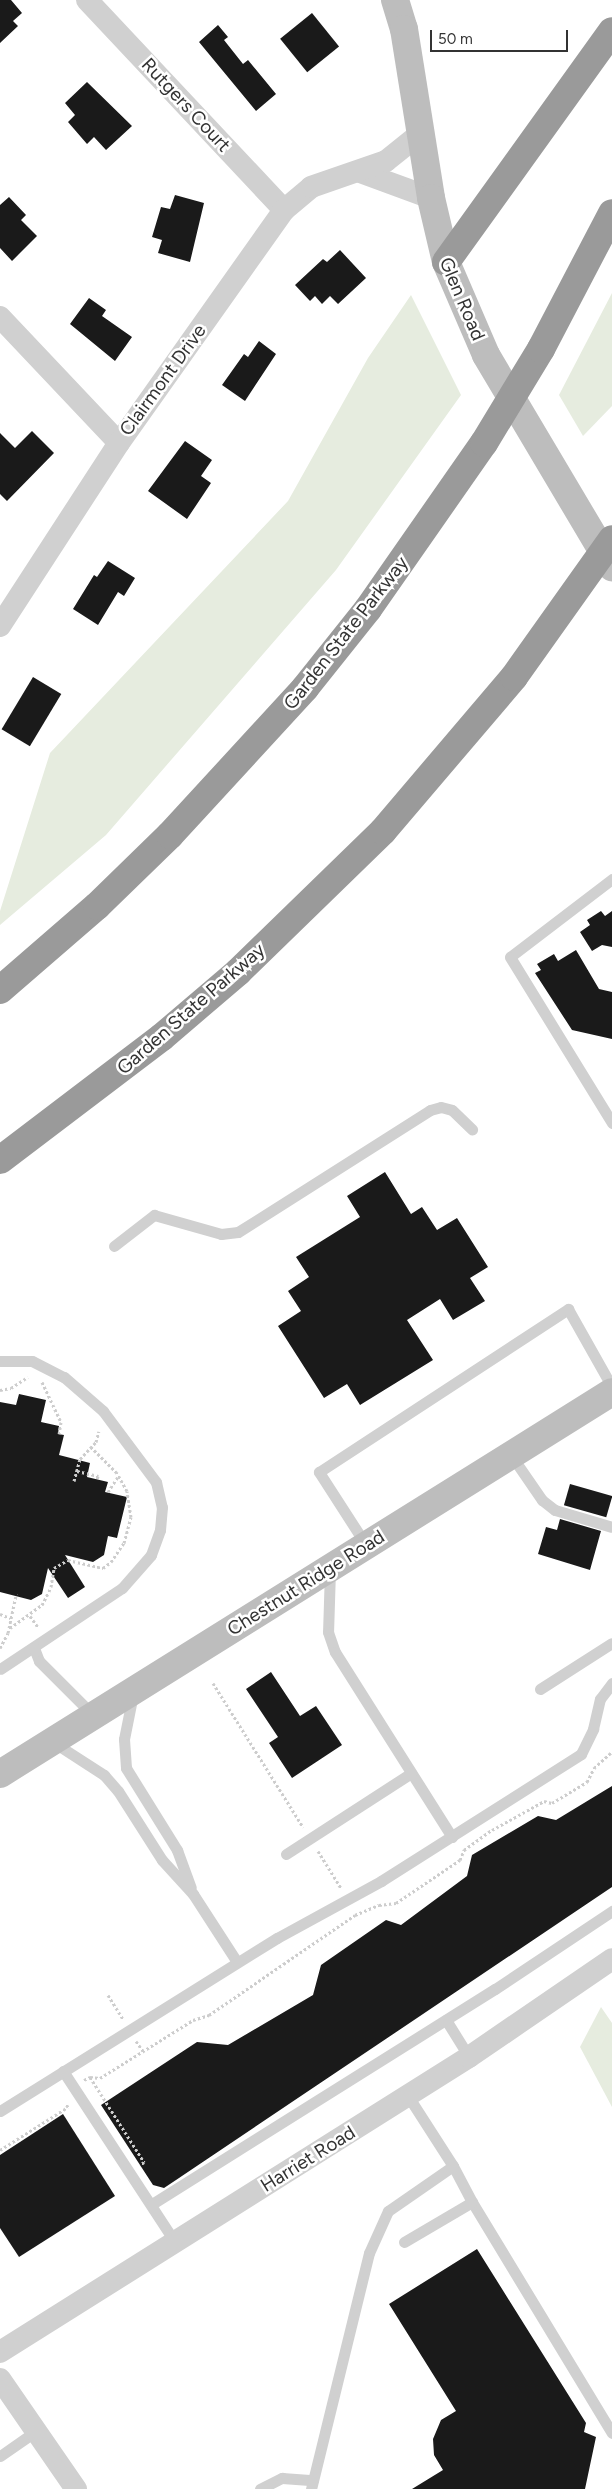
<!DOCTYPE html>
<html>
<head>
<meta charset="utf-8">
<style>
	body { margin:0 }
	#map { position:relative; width:612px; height:2489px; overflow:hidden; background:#fff; font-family:Figtree,sans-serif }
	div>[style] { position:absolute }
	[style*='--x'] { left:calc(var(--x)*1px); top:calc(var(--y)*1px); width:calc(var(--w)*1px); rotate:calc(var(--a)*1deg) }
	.green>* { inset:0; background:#e6ecdf }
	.building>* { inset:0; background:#1a1a1a; transform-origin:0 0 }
	.path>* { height:3px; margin-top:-1.5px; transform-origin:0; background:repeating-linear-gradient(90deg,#cdcdcd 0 2.5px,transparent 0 5px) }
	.lane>* { height:11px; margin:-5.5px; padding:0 5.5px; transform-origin:5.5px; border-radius:5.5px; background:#d0d0d0 }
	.street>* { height:22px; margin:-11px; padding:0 11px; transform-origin:11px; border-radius:11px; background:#d0d0d0 }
	.secondary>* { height:28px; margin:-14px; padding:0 14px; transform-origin:14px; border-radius:14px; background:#bdbdbd }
	.highway>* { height:28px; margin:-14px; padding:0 14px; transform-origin:14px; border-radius:14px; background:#9a9a9a }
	span { translate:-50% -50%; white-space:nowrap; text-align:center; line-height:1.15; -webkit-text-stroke:5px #fff; paint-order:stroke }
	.street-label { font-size:19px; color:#333 }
	.scale { position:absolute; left:430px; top:30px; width:138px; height:22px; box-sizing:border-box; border:2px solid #333; border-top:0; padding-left:6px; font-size:15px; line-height:18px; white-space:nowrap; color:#333; -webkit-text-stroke:4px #fff; paint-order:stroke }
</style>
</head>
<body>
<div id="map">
	<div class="green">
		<div style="clip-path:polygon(612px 293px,612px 406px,583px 436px,559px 395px)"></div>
		<div style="clip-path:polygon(411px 295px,461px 395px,336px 570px,106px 835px,0 925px,0 911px,50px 753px,288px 501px,368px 358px)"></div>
		<div style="clip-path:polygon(601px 2007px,612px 2023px,612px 2107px,580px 2047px)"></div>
	</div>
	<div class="building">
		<div style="clip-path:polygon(0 0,11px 0,22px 13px,13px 21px,18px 26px,0 43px)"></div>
		<div style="left:312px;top:13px;width:43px;height:41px;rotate:51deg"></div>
		<div style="clip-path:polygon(218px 25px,228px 37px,224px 40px,243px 64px,248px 60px,276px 94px,256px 111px,199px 42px)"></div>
		<div style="clip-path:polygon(87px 82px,132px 126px,106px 150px,94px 137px,87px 144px,68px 122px,75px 115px,65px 103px)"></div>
		<div style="clip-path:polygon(175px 195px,204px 203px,190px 262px,158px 253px,162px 240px,152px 237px,161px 207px,170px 209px)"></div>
		<div style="clip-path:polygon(9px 197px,26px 215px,21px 220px,37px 236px,12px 261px,0 248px,0 205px)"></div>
		<div style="clip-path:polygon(340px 250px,366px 278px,338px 304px,330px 296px,322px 304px,315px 296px,310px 301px,295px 285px,323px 259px,327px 262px)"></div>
		<div style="clip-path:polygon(89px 298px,106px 310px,102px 316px,132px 337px,115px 361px,70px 324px)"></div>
		<div style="clip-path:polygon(259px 341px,276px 354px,245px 401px,222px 385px,244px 354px,248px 357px)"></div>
		<div style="clip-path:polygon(32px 431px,54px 453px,7px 501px,0 494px,0 433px,15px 448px)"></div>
		<div style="clip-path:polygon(185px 441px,212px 460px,201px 476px,211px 483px,187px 519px,148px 491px)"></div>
		<div style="clip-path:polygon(108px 561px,135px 578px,124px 596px,118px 592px,98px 625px,73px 609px,94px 575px,97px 577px)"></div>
		<div style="left:33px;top:677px;width:33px;height:61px;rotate:31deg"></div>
		<div style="clip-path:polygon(601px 911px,605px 916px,612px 911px,612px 947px,602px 945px,592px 951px,580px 932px,590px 925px,587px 920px)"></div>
		<div style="clip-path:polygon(576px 950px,599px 989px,612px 992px,612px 1039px,572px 1030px,535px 973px,541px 970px,537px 964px,554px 954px,558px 961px)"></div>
		<div style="clip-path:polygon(385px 1172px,411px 1214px,422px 1207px,437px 1230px,457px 1218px,488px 1267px,470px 1278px,485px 1301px,453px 1320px,440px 1299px,407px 1320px,433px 1360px,360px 1405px,347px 1384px,324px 1398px,278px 1326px,301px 1311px,288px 1291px,309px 1277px,296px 1257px,360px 1217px,347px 1196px)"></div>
		<div style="clip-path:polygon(19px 1394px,46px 1400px,41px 1422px,59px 1426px,58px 1434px,64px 1435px,59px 1455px,90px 1463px,87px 1477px,108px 1482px,105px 1492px,127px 1497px,117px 1538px,108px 1536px,104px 1555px,93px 1562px,65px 1555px,85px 1587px,68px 1598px,48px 1568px,42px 1594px,31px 1600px,0 1592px,0 1402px,16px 1405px)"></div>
		<div style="left:570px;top:1484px;width:44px;height:22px;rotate:16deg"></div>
		<div style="clip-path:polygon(560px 1519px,601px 1531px,590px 1570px,538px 1554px,546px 1527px,557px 1530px)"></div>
		<div style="clip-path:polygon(271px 1672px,300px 1716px,316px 1706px,342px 1745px,292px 1778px,269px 1743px,278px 1737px,246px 1689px)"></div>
		<div style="clip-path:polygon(612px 1786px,612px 1887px,179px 2178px,164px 2188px,153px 2185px,101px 2105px,197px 2042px,228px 2045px,313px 1995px,321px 1965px,386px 1920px,401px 1925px,467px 1876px,472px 1855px,538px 1816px,556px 1820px)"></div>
		<div style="clip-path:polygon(63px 2114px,115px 2196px,19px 2257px,0 2228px,0 2155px)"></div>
		<div style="clip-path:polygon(477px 2249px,586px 2423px,584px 2432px,596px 2437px,585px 2489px,412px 2489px,443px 2470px,434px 2455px,433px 2439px,441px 2420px,456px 2411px,389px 2304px)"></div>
	</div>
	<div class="path">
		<div style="--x:42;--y:1382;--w:44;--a:64.6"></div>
		<div style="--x:61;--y:1422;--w:12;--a:99"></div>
		<div style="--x:0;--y:1390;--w:11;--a:-10"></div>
		<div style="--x:11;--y:1388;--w:20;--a:-33"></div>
		<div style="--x:77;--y:1471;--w:22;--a:13"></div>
		<div style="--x:98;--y:1476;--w:3;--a:108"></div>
		<div style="--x:74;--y:1481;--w:23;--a:-75"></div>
		<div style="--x:80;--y:1459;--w:23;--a:-47"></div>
		<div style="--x:96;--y:1442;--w:11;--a:-75"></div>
		<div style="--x:108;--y:1492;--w:20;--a:-57"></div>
		<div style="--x:0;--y:1614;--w:11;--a:22"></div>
		<div style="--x:30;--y:1616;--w:14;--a:54"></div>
		<div style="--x:10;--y:1628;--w:39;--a:-36"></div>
		<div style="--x:42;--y:1605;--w:20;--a:-63"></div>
		<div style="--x:51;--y:1587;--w:19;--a:-81"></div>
		<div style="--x:54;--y:1568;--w:16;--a:-30"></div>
		<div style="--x:68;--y:1560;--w:36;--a:13"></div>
		<div style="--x:103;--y:1568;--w:10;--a:-37"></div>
		<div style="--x:111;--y:1562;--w:23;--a:-56"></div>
		<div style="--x:124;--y:1543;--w:27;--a:-75"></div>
		<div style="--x:131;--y:1517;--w:26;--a:-99"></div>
		<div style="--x:127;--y:1491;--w:21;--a:-119"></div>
		<div style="--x:117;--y:1473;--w:37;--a:-135"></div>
		<div style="--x:0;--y:1648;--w:17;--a:-62"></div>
		<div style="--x:8;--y:1633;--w:40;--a:-78"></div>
		<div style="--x:213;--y:1683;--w:170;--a:58"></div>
		<div style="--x:318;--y:1851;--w:44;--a:58.1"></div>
		<div style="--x:108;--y:1995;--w:28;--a:58"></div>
		<div style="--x:136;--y:2041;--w:12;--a:55"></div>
		<div style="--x:90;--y:2077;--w:101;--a:57.6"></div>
		<div style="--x:144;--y:2162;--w:5;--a:143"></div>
		<div style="--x:84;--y:2080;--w:7;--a:-27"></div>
		<div style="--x:90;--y:2077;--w:10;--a:6"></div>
		<div style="--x:100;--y:2078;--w:110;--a:-31.9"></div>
		<div style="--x:193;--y:2020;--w:17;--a:-17"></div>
		<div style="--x:209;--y:2015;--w:177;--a:-34.4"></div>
		<div style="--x:355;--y:1915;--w:26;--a:-23"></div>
		<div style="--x:379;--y:1905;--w:17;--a:-7"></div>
		<div style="--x:396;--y:1903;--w:77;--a:-33.9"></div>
		<div style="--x:460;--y:1860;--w:11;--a:-68"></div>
		<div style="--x:464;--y:1850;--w:34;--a:-36"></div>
		<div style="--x:492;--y:1830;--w:60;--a:-29.1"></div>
		<div style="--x:544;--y:1801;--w:8;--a:14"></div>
		<div style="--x:552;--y:1803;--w:41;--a:-31"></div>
		<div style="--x:587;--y:1782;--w:16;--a:-63"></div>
		<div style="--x:594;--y:1768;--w:24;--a:-42"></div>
		<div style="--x:0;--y:2150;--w:80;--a:-32.3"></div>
		<div style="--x:68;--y:2107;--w:4;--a:-124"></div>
	</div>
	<div class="lane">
		<div style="--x:612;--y:879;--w:128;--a:142.6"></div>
		<div style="--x:510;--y:957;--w:195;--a:58.4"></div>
		<div style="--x:114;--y:1246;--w:51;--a:-37.8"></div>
		<div style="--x:154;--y:1215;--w:70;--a:15.8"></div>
		<div style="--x:221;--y:1234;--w:17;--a:-7"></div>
		<div style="--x:238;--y:1232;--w:227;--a:-32.4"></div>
		<div style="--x:430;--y:1110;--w:11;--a:-15"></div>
		<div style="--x:441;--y:1107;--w:11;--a:15"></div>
		<div style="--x:452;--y:1110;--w:28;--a:44"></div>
		<div style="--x:0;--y:1361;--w:32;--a:0"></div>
		<div style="--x:32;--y:1361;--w:36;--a:27"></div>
		<div style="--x:64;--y:1377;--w:52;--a:41.1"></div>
		<div style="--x:103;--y:1411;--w:89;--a:53.3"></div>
		<div style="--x:156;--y:1482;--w:26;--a:77"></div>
		<div style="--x:162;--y:1507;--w:23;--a:95"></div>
		<div style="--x:160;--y:1530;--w:27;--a:110"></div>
		<div style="--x:151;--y:1555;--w:44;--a:131.3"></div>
		<div style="--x:122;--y:1588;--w:146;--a:146.4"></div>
		<div style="--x:511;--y:1455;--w:55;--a:55.4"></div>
		<div style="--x:542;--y:1500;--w:16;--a:38"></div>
		<div style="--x:555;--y:1510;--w:59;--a:16.6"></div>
		<div style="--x:366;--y:1545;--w:87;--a:-122.8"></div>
		<div style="--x:319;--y:1472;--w:298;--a:-33.2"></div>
		<div style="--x:568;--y:1309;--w:90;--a:60.6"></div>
		<div style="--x:330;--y:1570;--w:62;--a:91.8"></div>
		<div style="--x:328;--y:1632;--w:21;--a:71"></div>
		<div style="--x:335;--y:1652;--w:219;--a:57.7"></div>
		<div style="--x:34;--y:1648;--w:14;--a:69"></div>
		<div style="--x:39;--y:1661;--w:76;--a:45"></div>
		<div style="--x:540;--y:1689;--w:85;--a:-32.6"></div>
		<div style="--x:133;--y:1694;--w:46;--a:101.3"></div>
		<div style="--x:124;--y:1739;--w:29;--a:86"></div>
		<div style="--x:126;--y:1768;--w:97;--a:58.1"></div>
		<div style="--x:177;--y:1850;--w:40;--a:69.8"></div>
		<div style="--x:53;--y:1742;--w:61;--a:32.9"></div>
		<div style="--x:104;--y:1775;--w:21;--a:49"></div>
		<div style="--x:118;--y:1791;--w:82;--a:57.5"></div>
		<div style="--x:162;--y:1860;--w:46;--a:47.6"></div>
		<div style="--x:193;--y:1894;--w:81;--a:57.1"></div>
		<div style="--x:286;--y:1854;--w:149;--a:-32.9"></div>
		<div style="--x:446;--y:2020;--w:44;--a:58.1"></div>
		<div style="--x:63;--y:2071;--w:204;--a:56.8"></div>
		<div style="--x:0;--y:2111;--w:327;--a:-32"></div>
		<div style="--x:277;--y:1938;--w:119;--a:-28.7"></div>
		<div style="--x:381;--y:1881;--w:237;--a:-32.4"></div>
		<div style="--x:581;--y:1754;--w:28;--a:-64"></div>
		<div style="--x:593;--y:1729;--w:31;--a:-77"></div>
		<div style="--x:600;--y:1699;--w:20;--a:-53"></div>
		<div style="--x:472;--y:2202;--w:270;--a:58.8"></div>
		<div style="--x:152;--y:2204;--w:405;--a:-32.1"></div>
		<div style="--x:495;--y:1989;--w:141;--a:-33.7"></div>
		<div style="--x:404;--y:2242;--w:79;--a:-30.5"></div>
		<div style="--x:472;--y:2202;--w:41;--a:-117.8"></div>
		<div style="--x:0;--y:2456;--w:44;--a:-34.8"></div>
		<div style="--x:260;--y:2489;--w:25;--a:-27"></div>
		<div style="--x:282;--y:2478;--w:31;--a:4"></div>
		<div style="--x:311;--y:2489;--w:243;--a:-76.2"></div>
		<div style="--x:369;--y:2253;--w:46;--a:-65.7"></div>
		<div style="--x:388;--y:2211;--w:79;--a:-34.7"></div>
		<div style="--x:453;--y:2166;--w:83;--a:-122.7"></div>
	</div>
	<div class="street">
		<div style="--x:87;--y:0;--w:288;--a:46.8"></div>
		<div style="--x:360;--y:172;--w:76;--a:20.1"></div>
		<div style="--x:0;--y:317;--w:173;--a:46.6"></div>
		<div style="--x:0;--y:626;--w:218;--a:-57"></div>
		<div style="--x:119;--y:443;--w:286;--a:-54.7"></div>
		<div style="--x:284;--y:210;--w:35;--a:-40"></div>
		<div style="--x:311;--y:187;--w:79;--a:-19.1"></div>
		<div style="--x:386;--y:161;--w:45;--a:-38.7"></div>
		<div style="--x:0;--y:2352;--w:554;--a:-32.17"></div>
		<div style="--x:469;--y:2057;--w:173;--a:-34.4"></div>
		<div style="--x:0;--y:2379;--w:134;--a:55.4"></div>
	</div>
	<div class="secondary">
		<div style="--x:395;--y:0;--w:30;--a:73"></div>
		<div style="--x:404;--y:29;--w:171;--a:80.9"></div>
		<div style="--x:431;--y:198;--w:66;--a:76.8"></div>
		<div style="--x:446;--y:262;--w:101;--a:66.7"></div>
		<div style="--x:486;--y:355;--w:247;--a:59.3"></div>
		<div style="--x:0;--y:1774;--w:721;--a:-31.97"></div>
	</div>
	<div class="highway">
		<div style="--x:446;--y:262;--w:284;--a:-54.3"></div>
		<div style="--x:0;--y:990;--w:128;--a:-40.9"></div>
		<div style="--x:97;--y:906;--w:102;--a:-44.2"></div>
		<div style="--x:170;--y:835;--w:200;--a:-47.4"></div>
		<div style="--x:305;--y:688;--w:101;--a:-51.4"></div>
		<div style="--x:368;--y:609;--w:203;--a:-55.1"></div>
		<div style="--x:484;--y:443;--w:110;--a:-58.8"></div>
		<div style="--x:541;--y:349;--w:153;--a:-62.4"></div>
		<div style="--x:0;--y:1160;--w:203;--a:-37.2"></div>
		<div style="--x:162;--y:1037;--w:100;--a:-40.5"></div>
		<div style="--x:238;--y:972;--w:202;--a:-44.2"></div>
		<div style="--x:383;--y:831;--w:202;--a:-49.6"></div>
		<div style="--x:514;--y:677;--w:169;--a:-54.6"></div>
	</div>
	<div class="street-label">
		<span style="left:186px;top:105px;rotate:47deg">Rutgers Court</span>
		<span style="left:462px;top:299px;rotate:67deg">Glen Road</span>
		<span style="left:163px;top:380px;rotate:-54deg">Clairmont Drive</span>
		<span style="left:346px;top:633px;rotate:-52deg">Garden State Parkway</span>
		<span style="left:191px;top:1009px;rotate:-41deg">Garden State Parkway</span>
		<span style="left:306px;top:1583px;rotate:-32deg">Chestnut Ridge Road</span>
		<span style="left:308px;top:2159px;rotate:-32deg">Harriet Road</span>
	</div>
	<div class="scale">50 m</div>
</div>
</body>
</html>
